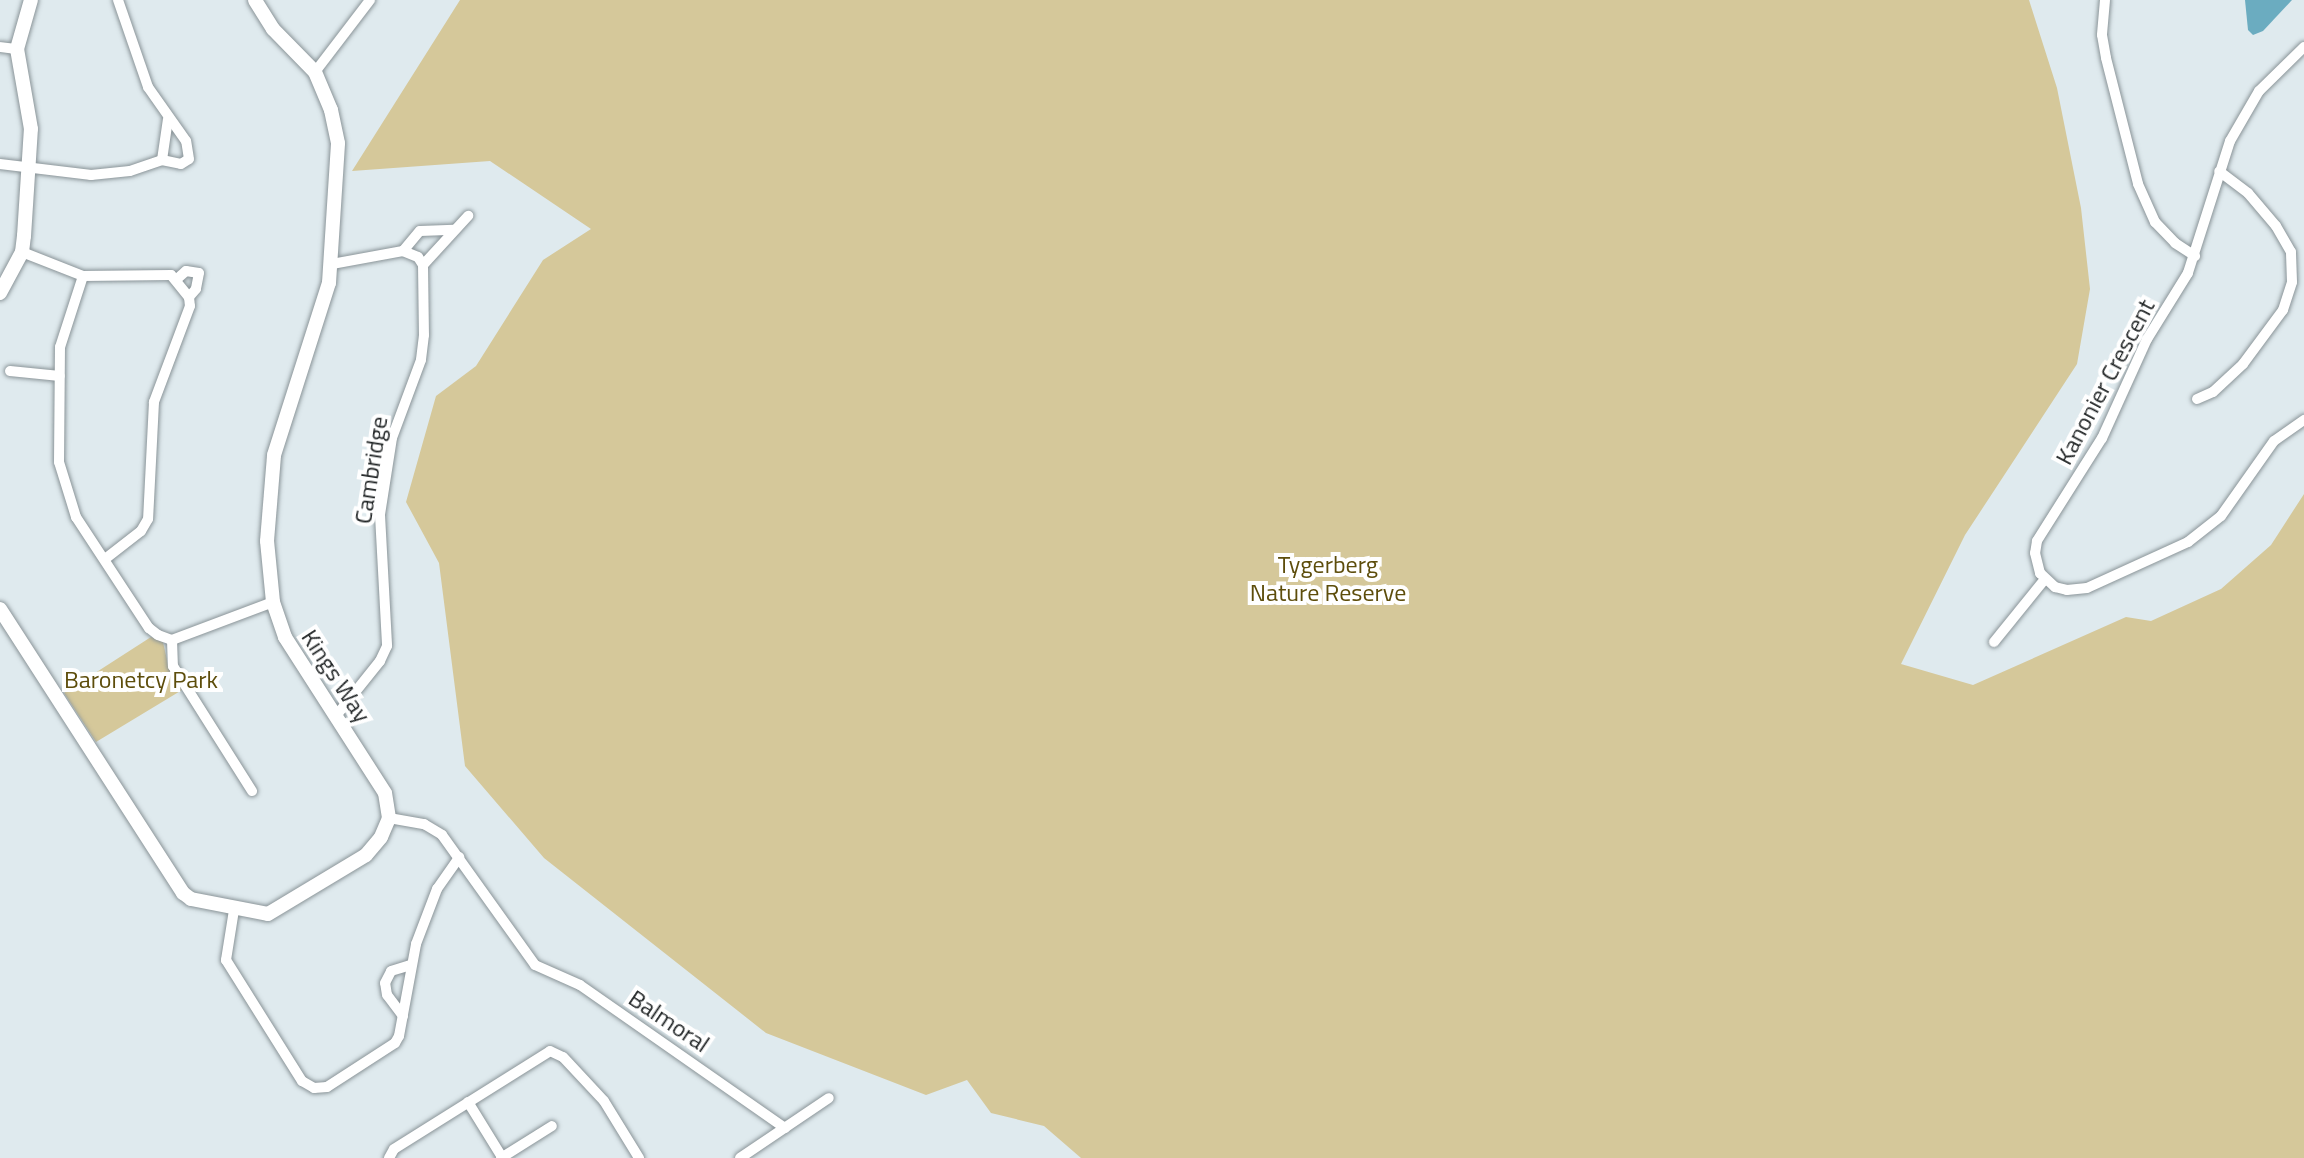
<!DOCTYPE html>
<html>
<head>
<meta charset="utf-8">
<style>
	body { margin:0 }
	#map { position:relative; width:2304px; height:1158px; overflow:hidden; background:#dfeaee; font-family:"Titillium Web",sans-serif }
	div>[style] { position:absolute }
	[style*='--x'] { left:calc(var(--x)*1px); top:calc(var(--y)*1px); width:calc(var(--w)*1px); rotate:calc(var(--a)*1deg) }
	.green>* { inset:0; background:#d5c89a }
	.water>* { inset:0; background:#6bacc0 }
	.roads { filter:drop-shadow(0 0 2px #8a9498) drop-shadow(0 0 2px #8a9498) }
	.street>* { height:10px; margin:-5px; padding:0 5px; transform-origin:5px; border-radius:5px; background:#fff }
	.secondary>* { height:14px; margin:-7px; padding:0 7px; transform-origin:7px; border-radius:7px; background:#fff }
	span { translate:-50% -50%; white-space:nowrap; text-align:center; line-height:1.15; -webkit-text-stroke:8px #fff; paint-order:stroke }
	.street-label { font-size:24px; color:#1e2223 }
	.park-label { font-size:24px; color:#5d4d0b }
</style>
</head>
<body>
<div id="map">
	<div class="green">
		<div style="clip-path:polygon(460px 0,2029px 0,2057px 88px,2081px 208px,2090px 289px,2077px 364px,1965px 535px,1901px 664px,1973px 685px,2126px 617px,2151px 621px,2221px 589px,2271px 545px,2304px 494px,2304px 1158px,1081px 1158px,1044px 1126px,991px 1113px,967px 1080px,926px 1095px,766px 1033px,544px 858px,465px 766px,439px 563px,406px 502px,436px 396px,476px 366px,543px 260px,591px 229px,490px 161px,352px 171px)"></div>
		<div style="clip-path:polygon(151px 637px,163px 642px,169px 669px,182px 690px,96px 742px,64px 693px)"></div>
	</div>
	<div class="water">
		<div style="clip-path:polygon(2245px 0,2292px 0,2263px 31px,2253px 35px,2248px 30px)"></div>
	</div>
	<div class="roads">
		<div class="street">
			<div style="--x:2105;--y:0;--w:35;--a:95"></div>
			<div style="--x:2102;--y:35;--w:23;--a:80"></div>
			<div style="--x:2106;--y:58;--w:130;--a:75.7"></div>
			<div style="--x:2138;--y:184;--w:42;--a:65.9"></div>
			<div style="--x:2155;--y:222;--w:29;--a:46"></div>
			<div style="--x:2175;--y:243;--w:24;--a:33"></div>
			<div style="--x:0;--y:47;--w:17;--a:7"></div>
			<div style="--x:2304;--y:47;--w:63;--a:135.6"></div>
			<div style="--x:2259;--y:91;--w:58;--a:120.1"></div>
			<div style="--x:2230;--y:141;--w:139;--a:107.7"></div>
			<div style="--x:2188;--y:273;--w:78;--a:121.8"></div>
			<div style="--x:2147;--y:339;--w:109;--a:114.4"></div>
			<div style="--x:2102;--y:438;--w:122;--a:122.3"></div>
			<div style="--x:2037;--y:541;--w:12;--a:99"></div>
			<div style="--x:2035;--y:553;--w:21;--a:76"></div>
			<div style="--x:2040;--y:573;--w:21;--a:43"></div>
			<div style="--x:2055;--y:587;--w:12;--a:14"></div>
			<div style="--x:2067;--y:590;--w:20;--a:-6"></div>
			<div style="--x:2087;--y:588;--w:111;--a:-24.5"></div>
			<div style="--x:2188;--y:542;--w:42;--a:-38.2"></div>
			<div style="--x:2221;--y:516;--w:92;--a:-54.8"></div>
			<div style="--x:2274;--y:441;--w:37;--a:-35"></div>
			<div style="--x:315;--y:72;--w:91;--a:-52.6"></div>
			<div style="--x:162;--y:160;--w:41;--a:-81.7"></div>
			<div style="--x:0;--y:164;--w:92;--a:6.9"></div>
			<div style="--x:91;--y:175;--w:39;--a:-6"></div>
			<div style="--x:130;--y:171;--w:34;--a:-19"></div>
			<div style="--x:162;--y:160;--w:19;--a:12"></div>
			<div style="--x:181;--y:164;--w:9;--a:-32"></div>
			<div style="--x:189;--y:159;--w:18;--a:-99"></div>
			<div style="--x:186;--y:141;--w:66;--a:-125.1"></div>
			<div style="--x:148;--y:87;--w:92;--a:-109"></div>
			<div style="--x:403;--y:251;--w:26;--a:-50"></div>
			<div style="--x:420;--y:231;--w:34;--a:-2"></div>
			<div style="--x:22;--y:252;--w:66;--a:21.5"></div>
			<div style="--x:83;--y:276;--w:88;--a:-0.7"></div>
			<div style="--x:171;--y:275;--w:28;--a:51"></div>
			<div style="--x:189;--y:297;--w:9;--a:84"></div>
			<div style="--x:190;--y:306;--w:103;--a:110.6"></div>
			<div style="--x:154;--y:402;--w:117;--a:92.9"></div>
			<div style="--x:148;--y:519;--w:14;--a:120"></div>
			<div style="--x:141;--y:531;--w:46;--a:142.1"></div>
			<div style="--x:332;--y:264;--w:72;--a:-10.4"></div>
			<div style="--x:403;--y:251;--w:16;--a:22"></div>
			<div style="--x:418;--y:257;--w:9;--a:58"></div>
			<div style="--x:423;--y:265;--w:70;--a:89.2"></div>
			<div style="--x:424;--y:335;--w:25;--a:97"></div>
			<div style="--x:421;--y:360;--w:83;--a:110.4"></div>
			<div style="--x:392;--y:438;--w:78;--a:98.9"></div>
			<div style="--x:380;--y:515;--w:131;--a:86.9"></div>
			<div style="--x:387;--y:646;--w:17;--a:115"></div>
			<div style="--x:380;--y:661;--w:70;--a:128.7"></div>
			<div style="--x:423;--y:265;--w:67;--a:-47.4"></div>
			<div style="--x:83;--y:276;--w:75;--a:107.9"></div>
			<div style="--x:60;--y:347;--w:115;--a:90.5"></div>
			<div style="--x:59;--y:462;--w:58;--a:72.8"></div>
			<div style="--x:76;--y:517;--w:133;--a:56.7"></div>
			<div style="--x:149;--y:628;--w:11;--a:38"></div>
			<div style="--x:158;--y:635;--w:15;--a:20"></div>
			<div style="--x:172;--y:640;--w:108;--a:-20.6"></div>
			<div style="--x:177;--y:279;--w:12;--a:-42"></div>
			<div style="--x:186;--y:271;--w:13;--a:9"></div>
			<div style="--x:199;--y:273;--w:16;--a:101"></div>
			<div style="--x:196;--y:289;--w:11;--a:131"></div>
			<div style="--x:10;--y:371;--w:50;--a:5.7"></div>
			<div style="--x:2197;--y:399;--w:17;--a:-24"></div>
			<div style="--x:2213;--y:392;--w:41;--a:-43"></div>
			<div style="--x:2243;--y:364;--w:67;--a:-53.5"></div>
			<div style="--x:2283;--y:310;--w:29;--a:-72"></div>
			<div style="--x:2292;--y:282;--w:30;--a:-92"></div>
			<div style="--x:2291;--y:252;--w:30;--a:-120"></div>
			<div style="--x:2276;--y:226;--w:43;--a:-130.3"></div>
			<div style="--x:2248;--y:193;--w:36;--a:-143"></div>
			<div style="--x:172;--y:640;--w:26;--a:88"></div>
			<div style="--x:173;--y:666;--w:148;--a:57.7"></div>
			<div style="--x:1994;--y:642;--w:81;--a:-51"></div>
			<div style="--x:389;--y:818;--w:36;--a:10"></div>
			<div style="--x:424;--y:824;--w:21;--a:31"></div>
			<div style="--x:442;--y:835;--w:160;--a:54.4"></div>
			<div style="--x:535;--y:965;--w:49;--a:24"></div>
			<div style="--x:580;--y:985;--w:250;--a:34.9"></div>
			<div style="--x:234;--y:910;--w:51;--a:99.1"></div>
			<div style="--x:226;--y:960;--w:143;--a:57.9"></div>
			<div style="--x:302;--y:1081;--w:14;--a:30"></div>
			<div style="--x:314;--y:1088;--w:13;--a:-4"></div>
			<div style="--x:327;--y:1087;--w:81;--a:-32.9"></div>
			<div style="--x:395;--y:1043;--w:8;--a:-60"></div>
			<div style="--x:399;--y:1036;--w:94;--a:-79.5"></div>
			<div style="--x:416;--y:944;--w:59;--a:-69.1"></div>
			<div style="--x:437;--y:889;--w:39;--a:-55"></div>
			<div style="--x:403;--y:1016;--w:26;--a:-127"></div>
			<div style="--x:387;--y:995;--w:12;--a:-99"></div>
			<div style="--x:385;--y:983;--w:13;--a:-63"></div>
			<div style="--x:391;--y:971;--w:21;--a:-17"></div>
			<div style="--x:468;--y:1102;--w:65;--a:58.3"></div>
			<div style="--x:389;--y:1158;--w:10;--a:-61"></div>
			<div style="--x:394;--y:1149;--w:184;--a:-32.1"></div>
			<div style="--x:550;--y:1051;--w:14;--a:25"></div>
			<div style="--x:563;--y:1057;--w:60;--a:47"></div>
			<div style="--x:604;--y:1101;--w:67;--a:58.4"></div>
			<div style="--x:501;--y:1158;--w:60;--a:-32.1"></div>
			<div style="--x:740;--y:1158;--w:107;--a:-34"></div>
		</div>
		<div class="secondary">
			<div style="--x:0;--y:293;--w:47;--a:-61.8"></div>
			<div style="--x:22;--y:252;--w:16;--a:-83"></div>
			<div style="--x:24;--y:236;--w:107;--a:-86.3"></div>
			<div style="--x:31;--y:129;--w:81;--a:-99.9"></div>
			<div style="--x:17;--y:49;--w:51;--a:-74.1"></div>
			<div style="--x:0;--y:609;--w:338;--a:57.2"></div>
			<div style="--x:183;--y:893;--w:10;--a:37"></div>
			<div style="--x:191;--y:899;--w:78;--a:11"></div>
			<div style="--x:268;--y:914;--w:114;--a:-31"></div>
			<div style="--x:366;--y:855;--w:23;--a:-50"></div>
			<div style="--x:381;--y:837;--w:21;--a:-67"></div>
			<div style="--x:389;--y:818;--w:25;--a:-99"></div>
			<div style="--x:385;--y:793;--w:185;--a:-122.7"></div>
			<div style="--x:285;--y:637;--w:37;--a:-109"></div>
			<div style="--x:273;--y:602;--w:61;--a:-95.6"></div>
			<div style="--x:267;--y:541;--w:86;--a:-85.3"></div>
			<div style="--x:274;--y:455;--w:181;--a:-72.3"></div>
			<div style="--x:329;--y:283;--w:140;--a:-86.3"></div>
			<div style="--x:338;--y:143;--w:34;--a:-102"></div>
			<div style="--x:331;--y:110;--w:41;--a:-112.8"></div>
			<div style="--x:315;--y:72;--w:60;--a:-134.3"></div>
			<div style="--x:273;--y:29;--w:34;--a:-122"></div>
		</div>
	</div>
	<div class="street-label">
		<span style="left:2105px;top:382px;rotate:-62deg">Kanonier Crescent</span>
		<span style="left:371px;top:470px;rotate:-81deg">Cambridge</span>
		<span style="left:336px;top:676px;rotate:57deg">Kings Way</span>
		<span style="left:669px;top:1021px;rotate:34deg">Balmoral</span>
	</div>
	<div class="park-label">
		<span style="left:1328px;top:579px">Tygerberg<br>Nature Reserve</span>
		<span style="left:141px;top:680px">Baronetcy Park</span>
	</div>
</div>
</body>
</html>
